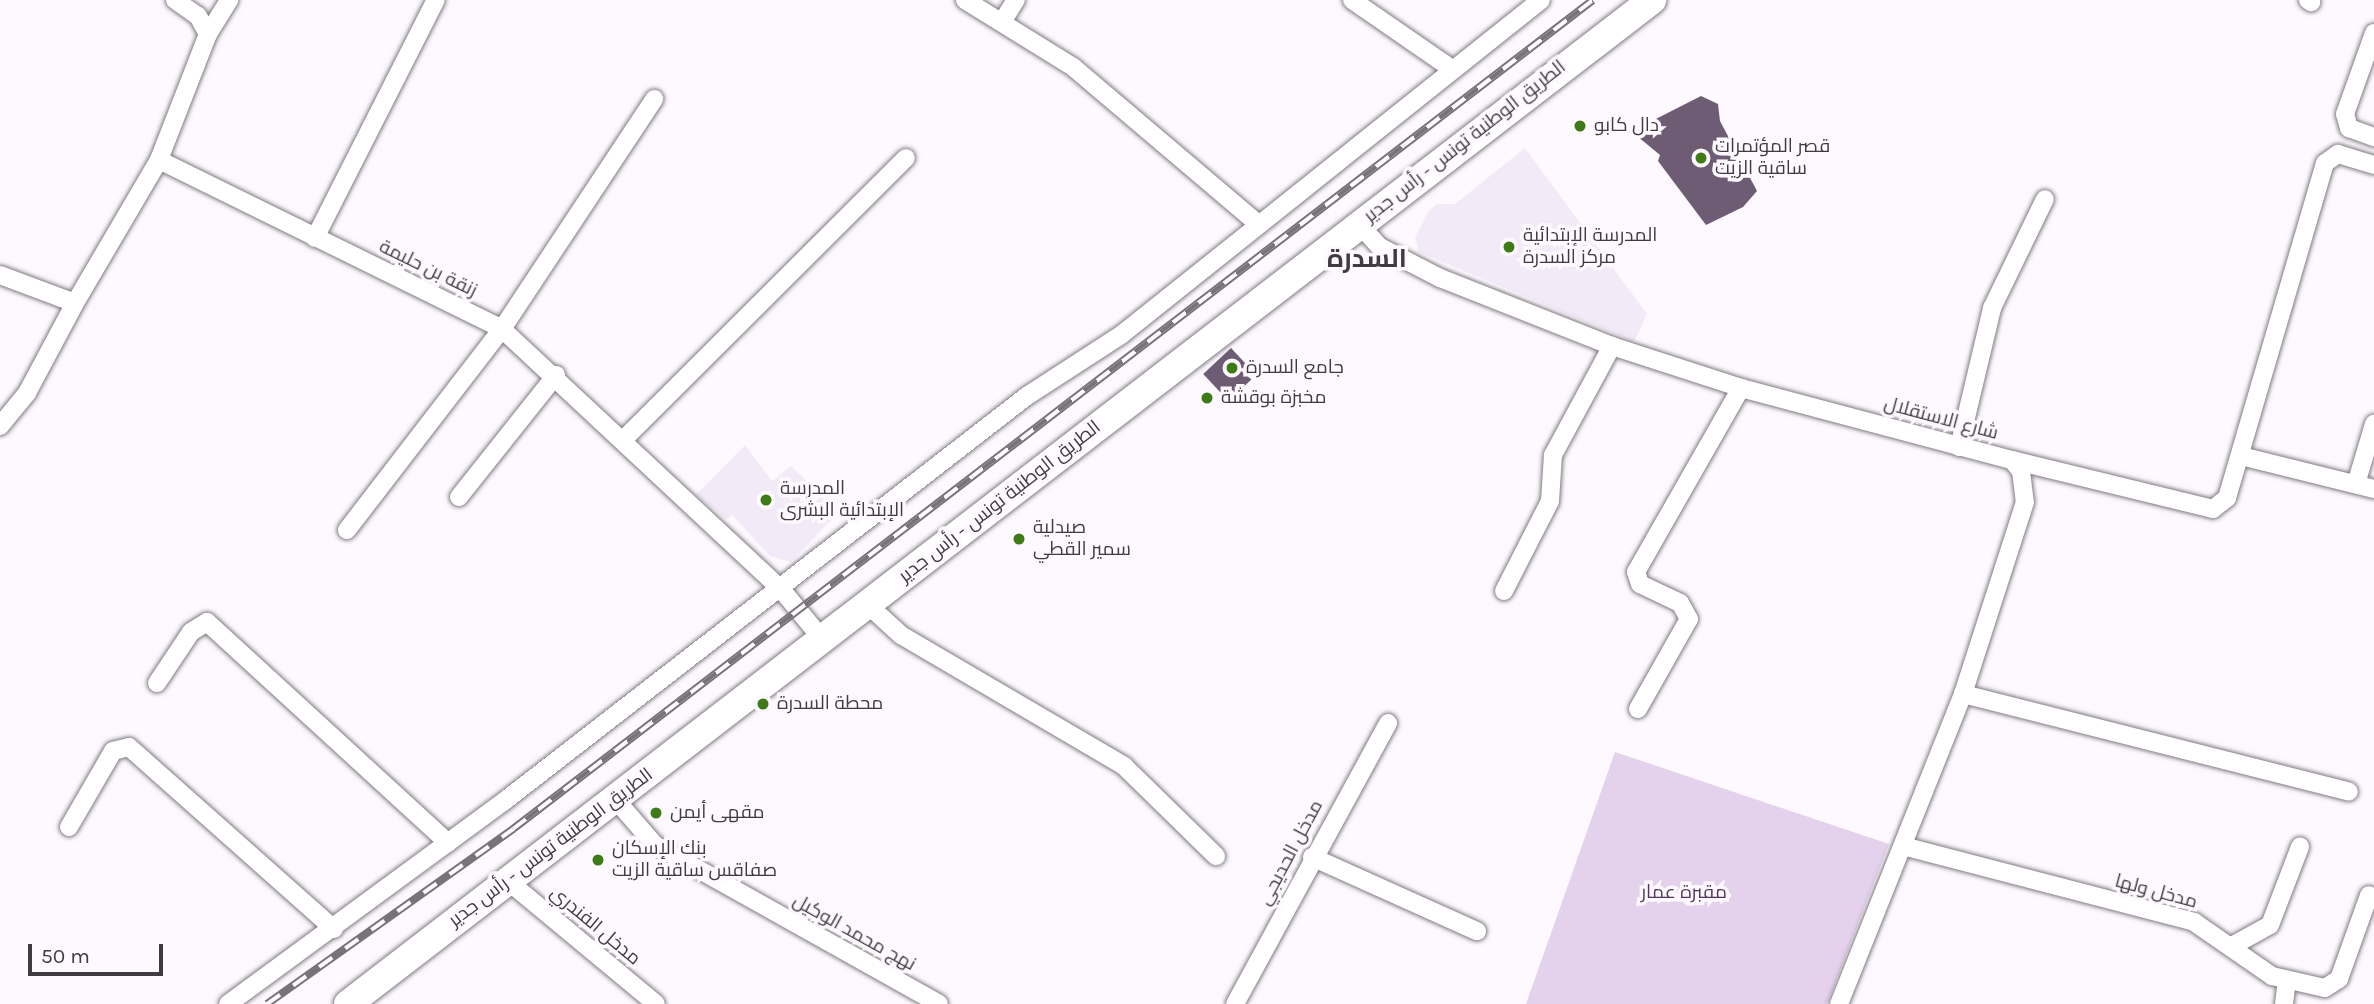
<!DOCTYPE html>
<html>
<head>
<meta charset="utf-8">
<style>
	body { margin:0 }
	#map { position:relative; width:2374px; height:1004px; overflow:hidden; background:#fdf9fe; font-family:Karla,Cairo,sans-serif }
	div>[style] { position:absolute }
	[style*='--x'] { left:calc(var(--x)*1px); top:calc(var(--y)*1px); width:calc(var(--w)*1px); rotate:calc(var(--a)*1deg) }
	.built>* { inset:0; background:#f3eaf7 }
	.green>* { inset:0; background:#e4d1ec }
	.building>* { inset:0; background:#6d5c73; transform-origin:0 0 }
	.roads { filter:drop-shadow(0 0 2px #7f7b80) drop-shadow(0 0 2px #7f7b80) }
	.minor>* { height:18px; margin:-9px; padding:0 9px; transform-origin:9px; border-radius:9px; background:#fff }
	.primary>* { height:28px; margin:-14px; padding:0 14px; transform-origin:14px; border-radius:14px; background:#fff }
	.rail>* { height:8px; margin-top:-4px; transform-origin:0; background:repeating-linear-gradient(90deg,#fdf9fe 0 16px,#777477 0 32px); box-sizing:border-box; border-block:2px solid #777477 }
	.dots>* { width:19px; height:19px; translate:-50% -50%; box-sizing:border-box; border:4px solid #fdf9fe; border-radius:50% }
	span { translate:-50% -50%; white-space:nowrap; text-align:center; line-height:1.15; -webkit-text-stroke:7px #fdf9fe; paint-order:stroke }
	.poi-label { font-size:19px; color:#3e3c3e }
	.left { translate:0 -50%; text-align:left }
	.street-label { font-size:19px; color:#3e3c3e }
	.park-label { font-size:19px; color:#52365d }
	.district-label { font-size:26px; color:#3e3c3e; font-weight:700 }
	.scale { position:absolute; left:28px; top:944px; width:135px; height:32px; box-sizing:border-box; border:4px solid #3e3c3e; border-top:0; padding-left:9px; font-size:21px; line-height:24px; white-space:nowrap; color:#3e3c3e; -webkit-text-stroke:5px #fdf9fe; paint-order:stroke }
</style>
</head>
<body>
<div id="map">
	<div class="built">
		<div style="clip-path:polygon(1525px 148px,1647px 314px,1634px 342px,1419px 252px,1415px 237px,1429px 211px,1437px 204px,1455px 204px)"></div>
		<div style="clip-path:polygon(745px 445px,772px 481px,791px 466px,839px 512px,791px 562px,770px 556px,732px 515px,726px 519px,696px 495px)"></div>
	</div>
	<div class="green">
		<div style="clip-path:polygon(1615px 752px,1889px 844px,1827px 1004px,1526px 1004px)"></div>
	</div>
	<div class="building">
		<div style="clip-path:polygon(1701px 96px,1718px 104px,1720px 121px,1757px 191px,1743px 207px,1706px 225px,1658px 161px,1660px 155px,1637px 136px,1646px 124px)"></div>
		<div style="left:1231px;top:348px;width:37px;height:38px;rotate:47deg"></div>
	</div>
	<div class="roads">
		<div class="minor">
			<div style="--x:175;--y:0;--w:28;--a:35"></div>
			<div style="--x:198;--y:16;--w:21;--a:61"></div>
			<div style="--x:208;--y:34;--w:135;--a:111.3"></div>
			<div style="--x:159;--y:160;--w:382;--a:26.2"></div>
			<div style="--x:502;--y:329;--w:381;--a:43"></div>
			<div style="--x:781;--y:589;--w:65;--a:50.6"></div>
			<div style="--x:965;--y:0;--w:127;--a:31.8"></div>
			<div style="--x:1073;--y:67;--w:241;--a:40.3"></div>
			<div style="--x:1352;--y:0;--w:121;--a:34.6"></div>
			<div style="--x:2308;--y:0;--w:4;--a:34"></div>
			<div style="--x:1002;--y:22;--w:26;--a:-58"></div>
			<div style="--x:2374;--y:33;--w:86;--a:109.7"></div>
			<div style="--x:2345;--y:114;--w:15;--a:74"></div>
			<div style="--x:2349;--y:128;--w:27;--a:20"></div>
			<div style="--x:208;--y:34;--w:40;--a:-58"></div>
			<div style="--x:1359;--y:224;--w:31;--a:48"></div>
			<div style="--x:1380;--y:247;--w:68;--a:27.3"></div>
			<div style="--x:1440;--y:278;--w:185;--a:21.6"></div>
			<div style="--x:1612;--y:346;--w:136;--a:18"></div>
			<div style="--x:1741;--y:388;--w:280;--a:14.9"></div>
			<div style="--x:2012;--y:460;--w:14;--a:51"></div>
			<div style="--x:2021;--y:471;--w:31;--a:83"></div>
			<div style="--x:2025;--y:502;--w:202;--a:107.9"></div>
			<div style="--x:1963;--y:694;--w:334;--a:111.8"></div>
			<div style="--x:315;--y:238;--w:267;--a:-63.1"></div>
			<div style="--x:0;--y:275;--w:80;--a:20.5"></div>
			<div style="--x:75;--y:303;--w:166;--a:-59.6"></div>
			<div style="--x:0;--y:426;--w:43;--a:-50.7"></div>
			<div style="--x:27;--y:393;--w:102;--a:-61.9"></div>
			<div style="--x:624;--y:439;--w:398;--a:-44.9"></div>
			<div style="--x:1959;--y:447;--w:143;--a:-76.6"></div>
			<div style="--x:1992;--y:308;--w:121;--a:-64.1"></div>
			<div style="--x:2241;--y:456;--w:137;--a:13.9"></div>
			<div style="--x:2012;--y:460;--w:207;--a:13.7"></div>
			<div style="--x:2213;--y:509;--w:18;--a:-38"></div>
			<div style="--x:2227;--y:498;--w:349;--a:-73.7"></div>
			<div style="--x:2325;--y:163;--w:16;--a:-35"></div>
			<div style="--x:2338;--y:154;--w:38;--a:17"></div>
			<div style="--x:2356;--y:484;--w:63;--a:-73.3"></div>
			<div style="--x:459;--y:497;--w:156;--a:-51.5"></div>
			<div style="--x:347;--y:530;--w:254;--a:-52.4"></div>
			<div style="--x:502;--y:329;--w:276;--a:-56.5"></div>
			<div style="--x:1504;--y:591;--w:101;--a:-62.9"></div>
			<div style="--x:1550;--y:501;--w:46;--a:-86.3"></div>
			<div style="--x:1553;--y:455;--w:124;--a:-61.6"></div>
			<div style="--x:867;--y:604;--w:46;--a:42.4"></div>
			<div style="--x:901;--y:635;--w:259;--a:30.4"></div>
			<div style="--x:1124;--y:766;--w:129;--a:44.4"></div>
			<div style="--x:157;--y:683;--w:61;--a:-56.3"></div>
			<div style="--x:191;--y:632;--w:19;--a:-32"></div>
			<div style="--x:207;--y:622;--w:327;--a:42.5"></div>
			<div style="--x:1963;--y:694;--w:398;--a:14.2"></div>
			<div style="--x:1638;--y:709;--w:103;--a:-60.5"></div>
			<div style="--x:1689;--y:619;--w:18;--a:-119"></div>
			<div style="--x:1680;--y:603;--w:44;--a:-154.6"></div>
			<div style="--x:1640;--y:584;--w:13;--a:-108"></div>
			<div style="--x:1636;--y:572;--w:212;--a:-60.3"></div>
			<div style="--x:615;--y:799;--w:61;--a:49"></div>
			<div style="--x:655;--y:845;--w:325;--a:29.2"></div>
			<div style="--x:69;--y:827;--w:88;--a:-59.9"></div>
			<div style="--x:113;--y:751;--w:16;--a:-14"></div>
			<div style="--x:129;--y:747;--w:274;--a:41.6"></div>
			<div style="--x:1903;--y:846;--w:301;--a:14.6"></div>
			<div style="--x:2194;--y:922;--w:95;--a:34.7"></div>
			<div style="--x:2272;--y:976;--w:54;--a:12.8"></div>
			<div style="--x:2325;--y:988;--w:17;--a:-33"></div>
			<div style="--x:2339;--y:979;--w:89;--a:-70.3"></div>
			<div style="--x:1312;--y:857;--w:181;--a:24.2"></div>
			<div style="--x:508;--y:881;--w:192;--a:39.7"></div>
			<div style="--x:2232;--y:946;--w:43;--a:-28.9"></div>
			<div style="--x:2270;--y:925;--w:84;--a:-69"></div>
			<div style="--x:228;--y:1004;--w:346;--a:-36.3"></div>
			<div style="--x:507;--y:799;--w:658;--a:-37.78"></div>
			<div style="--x:1027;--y:396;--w:112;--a:-33"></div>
			<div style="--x:1121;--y:335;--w:537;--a:-38.58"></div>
			<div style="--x:1235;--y:1004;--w:320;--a:-61.4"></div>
			<div style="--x:2284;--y:1004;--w:24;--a:-83"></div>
		</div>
		<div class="primary">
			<div style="--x:348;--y:1004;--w:1646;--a:-37.59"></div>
		</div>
	</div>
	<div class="rail">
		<div style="--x:267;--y:1004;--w:302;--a:-35.4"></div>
		<div style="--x:513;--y:829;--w:1361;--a:-37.51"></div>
	</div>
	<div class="dots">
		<div style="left:1580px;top:126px;background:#3e7b17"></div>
		<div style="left:1701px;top:158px;background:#3e7b17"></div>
		<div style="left:1509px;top:247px;background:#3e7b17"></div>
		<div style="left:1232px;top:368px;background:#3e7b17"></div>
		<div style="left:1207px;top:398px;background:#3e7b17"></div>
		<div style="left:766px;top:500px;background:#3e7b17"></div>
		<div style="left:1019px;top:539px;background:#3e7b17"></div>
		<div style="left:763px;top:704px;background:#3e7b17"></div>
		<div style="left:656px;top:813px;background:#3e7b17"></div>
		<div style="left:598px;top:860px;background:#3e7b17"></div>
	</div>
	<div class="poi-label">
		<span class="left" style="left:1594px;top:126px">دال كابو</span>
		<span class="left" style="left:1715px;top:158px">قصر المؤتمرات<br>ساقية الزيت</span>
		<span class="left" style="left:1523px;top:247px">المدرسة الإبتدائية<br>مركز السدرة</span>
		<span class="left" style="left:1246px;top:368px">جامع السدرة</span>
		<span class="left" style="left:1221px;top:398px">مخبزة بوقشة</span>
		<span class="left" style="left:780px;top:500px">المدرسة<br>الإبتدائية البشرى</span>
		<span class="left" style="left:1033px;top:539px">صيدلية<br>سمير القطي</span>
		<span class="left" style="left:777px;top:704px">محطة السدرة</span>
		<span class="left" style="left:670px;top:813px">مقهى أيمن</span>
		<span class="left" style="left:612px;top:860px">بنك الإسكان<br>صفاقس ساقية الزيت</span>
	</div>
	<div class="street-label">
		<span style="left:1465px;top:142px;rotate:-38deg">الطريق الوطنية تونس - رأس جدير</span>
		<span style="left:428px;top:269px;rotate:26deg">زنقة بن حليمة</span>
		<span style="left:1941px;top:419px;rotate:15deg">شارع الاستقلال</span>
		<span style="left:1000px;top:502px;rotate:-38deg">الطريق الوطنية تونس - رأس جدير</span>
		<span style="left:551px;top:848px;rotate:-37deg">الطريق الوطنية تونس - رأس جدير</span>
		<span style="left:1291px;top:853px;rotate:-62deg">مدخل الحديجي</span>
		<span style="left:2156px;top:892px;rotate:15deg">مدخل ولها</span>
		<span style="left:595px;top:926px;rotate:40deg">مدخل الفندري</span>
		<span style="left:854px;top:933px;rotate:29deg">نهج محمد الوكيل</span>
	</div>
	<div class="park-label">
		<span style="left:1684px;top:893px">مقبرة عمار</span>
	</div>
	<div class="district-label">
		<span style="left:1367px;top:259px">السدرة</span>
	</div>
	<div class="scale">50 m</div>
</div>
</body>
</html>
